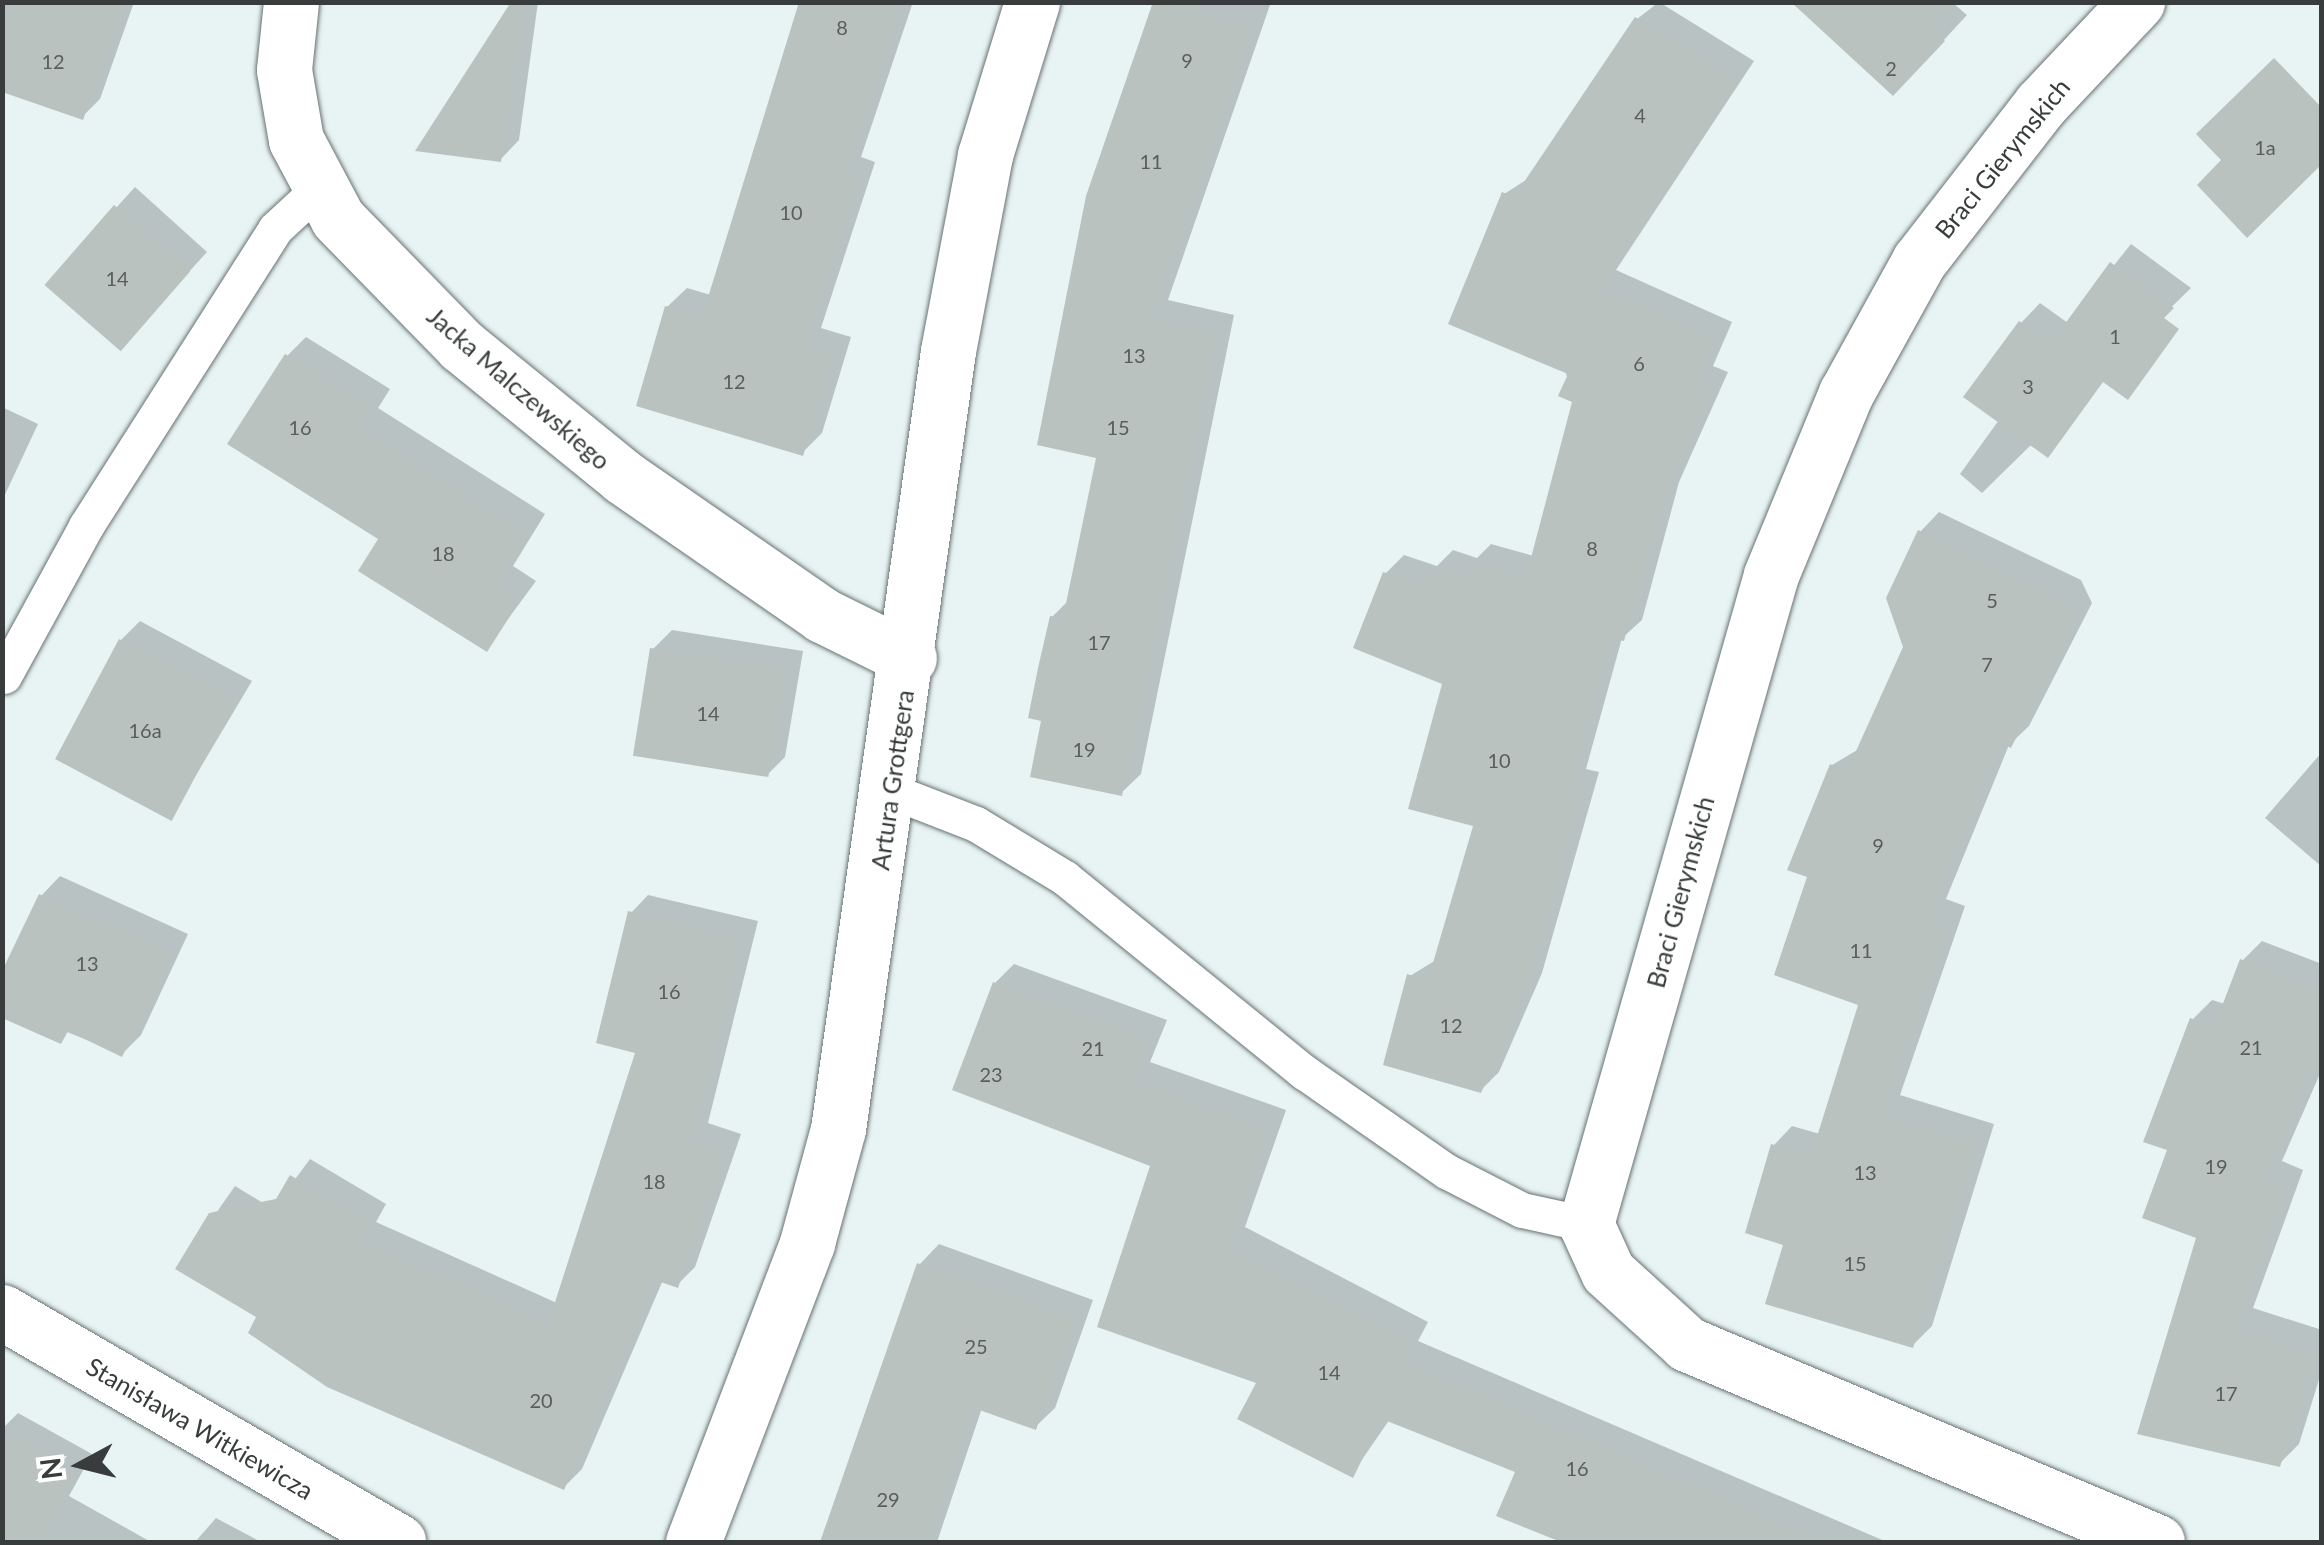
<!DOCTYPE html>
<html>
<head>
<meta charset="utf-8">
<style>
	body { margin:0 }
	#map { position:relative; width:2324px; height:1545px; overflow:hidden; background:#e8f3f3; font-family:Lato,sans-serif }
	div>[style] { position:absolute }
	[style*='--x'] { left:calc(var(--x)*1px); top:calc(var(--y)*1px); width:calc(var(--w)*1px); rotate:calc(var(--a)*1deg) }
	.shadow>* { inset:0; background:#0003 }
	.building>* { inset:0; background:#b9c2bf; transform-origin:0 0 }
	.roads { filter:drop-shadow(0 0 2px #687272) drop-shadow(0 0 2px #687272) }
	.service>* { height:35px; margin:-17.5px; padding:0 17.5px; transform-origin:17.5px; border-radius:17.5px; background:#fff }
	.minor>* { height:55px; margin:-27.5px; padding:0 27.5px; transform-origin:27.5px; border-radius:27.5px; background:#fff }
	span { translate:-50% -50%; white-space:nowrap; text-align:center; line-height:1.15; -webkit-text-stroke:9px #fff; paint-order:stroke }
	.number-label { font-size:20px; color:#585e5d }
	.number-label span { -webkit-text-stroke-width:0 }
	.street-label { font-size:25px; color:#383c3c }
	.frame { position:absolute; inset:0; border:5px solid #383c3c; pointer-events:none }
	.north { position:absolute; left:30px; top:1415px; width:100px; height:100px; -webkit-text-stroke:8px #fff; paint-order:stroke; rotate:263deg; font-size:28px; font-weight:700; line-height:40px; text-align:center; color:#383c3c }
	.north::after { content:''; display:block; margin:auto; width:35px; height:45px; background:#383c3c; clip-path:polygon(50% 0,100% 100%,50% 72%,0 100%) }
</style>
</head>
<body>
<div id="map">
	<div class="shadow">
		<div style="clip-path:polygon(2px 2px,134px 2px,100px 99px,82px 117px)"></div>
		<div style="clip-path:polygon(514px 2px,538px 2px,519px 140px,500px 160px)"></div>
		<div style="clip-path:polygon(801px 2px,913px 2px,861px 157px,875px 162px,821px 328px,851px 337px,822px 433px,802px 453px,667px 307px,687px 288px,711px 295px)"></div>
		<div style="clip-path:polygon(1156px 2px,1271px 2px,1168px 300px,1234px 315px,1141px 774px,1121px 793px,1044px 719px,1052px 617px,1070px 599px,1099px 456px,1088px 197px)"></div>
		<div style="clip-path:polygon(1659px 2px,1754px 61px,1616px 270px,1732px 322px,1713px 366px,1728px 372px,1679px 482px,1642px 620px,1622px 638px,1586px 769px,1599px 772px,1542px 973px,1499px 1072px,1481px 1090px,1410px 976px,1436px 960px,1476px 825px,1445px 682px,1385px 574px,1404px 555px,1437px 566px,1453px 550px,1477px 558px,1491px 544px,1534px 556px,1575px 400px,1504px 194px,1529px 178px,1637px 19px)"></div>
		<div style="clip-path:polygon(1796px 3px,1954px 4px,1967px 15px,1918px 68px)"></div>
		<div style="clip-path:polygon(135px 187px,207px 252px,137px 329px,47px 284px)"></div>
		<div style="clip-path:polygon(2131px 244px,2191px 288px,1982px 493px,1960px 474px,1999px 420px,2021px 323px,2040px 303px,2068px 323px)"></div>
		<div style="clip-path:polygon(306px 337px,390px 389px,378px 408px,545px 514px,513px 566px,536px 581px,486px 649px,381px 538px,287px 356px)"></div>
		<div style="clip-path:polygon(2px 407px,38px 424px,2px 501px)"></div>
		<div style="clip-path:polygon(1939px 512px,2081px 580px,2092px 603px,2029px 726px,2009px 745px,1946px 899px,1965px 906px,1900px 1095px,1994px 1124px,1932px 1326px,1913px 1345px,1786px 1243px,1773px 1146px,1792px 1126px,1820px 1134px,1861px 1003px,1810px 876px,1832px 765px,1859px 749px,1906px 647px,1920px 532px)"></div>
		<div style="clip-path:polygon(140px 621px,252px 681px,171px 817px,121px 640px)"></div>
		<div style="clip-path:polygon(672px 630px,803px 651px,785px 757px,766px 776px,653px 649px)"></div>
		<div style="clip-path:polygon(2322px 752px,2322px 867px,2265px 818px)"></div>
		<div style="clip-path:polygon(60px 876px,188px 934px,141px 1035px,122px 1054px,2px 1006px,41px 896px)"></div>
		<div style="clip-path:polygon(648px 895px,758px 921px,708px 1123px,741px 1134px,695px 1267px,677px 1285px,663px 1280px,582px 1469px,564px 1487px,178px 1268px,235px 1186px,273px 1209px,310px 1159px,386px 1204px,376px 1222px,557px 1303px,639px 1051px,631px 913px)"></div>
		<div style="clip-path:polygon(2262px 941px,2322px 964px,2322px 1069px,2282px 1161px,2303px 1170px,2253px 1308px,2322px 1330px,2322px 1370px,2299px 1444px,2279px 1464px,2170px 1149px,2193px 1019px,2212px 1000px,2225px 1004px,2242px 961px)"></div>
		<div style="clip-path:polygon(1014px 964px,1167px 1020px,1150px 1062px,1286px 1110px,1245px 1227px,1428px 1322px,1418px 1341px,1887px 1542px,1568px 1542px,1499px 1514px,1518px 1471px,1390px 1419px,1352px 1474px,1260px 1382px,1153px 1165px,995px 983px)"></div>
		<div style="clip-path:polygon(939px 1244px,1093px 1300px,1055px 1408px,1035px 1427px,982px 1408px,937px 1542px,824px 1542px,920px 1264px)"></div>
		<div style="clip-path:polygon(18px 1413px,92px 1454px,69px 1496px,151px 1542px,2px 1542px,2px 1429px)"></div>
		<div style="clip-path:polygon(216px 1518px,261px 1542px,195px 1542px)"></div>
	</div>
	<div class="building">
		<div style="clip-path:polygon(2px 2px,124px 2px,83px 120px,2px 92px)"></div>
		<div style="clip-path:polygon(511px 2px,522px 2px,501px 162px,415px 151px)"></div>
		<div style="clip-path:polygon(799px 2px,902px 2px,843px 176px,857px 181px,803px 347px,833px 356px,803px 456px,636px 406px,665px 306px,702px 317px)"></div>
		<div style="clip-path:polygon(1153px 2px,1251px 28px,1150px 319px,1216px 334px,1122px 796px,1030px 777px,1041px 721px,1028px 718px,1038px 668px,1050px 616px,1063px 618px,1096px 458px,1037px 445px,1086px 196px)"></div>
		<div style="clip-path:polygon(1791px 2px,1957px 2px,1932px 30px,1945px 41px,1893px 96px)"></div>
		<div style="clip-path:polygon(1635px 17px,1738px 80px,1600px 289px,1716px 341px,1696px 384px,1711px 391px,1662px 503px,1624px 641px,1610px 638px,1570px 787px,1582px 790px,1565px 851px,1525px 994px,1481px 1093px,1383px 1065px,1407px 974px,1428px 980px,1473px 826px,1408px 809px,1442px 684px,1353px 648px,1383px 572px,1426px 586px,1433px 567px,1466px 578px,1470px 562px,1526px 577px,1572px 402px,1558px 396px,1568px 374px,1448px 324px,1502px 192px,1514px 197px)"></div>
		<div style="clip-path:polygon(2274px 58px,2322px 108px,2322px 164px,2247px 238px,2197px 185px,2221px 160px,2196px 134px)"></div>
		<div style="left:114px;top:205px;width:101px;height:106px;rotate:41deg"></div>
		<div style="clip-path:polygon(2110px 262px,2174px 308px,2164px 318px,2179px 329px,2128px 400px,2103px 382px,2048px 458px,1963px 397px,2019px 321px,2051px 343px)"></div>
		<div style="clip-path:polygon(285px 354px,372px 409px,360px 428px,528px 535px,496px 587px,519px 602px,487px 652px,358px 571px,378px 539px,227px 444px)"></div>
		<div style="clip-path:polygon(1918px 530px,2062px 599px,2073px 624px,2011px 748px,1999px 743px,1928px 919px,1948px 926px,1882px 1115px,1976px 1144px,1913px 1348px,1765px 1304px,1783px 1245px,1745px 1233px,1771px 1144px,1811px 1156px,1858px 1005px,1774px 975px,1807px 877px,1787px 870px,1830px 764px,1847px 771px,1903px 647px,1886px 598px)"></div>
		<div style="left:119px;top:639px;width:132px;height:136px;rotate:28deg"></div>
		<div style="left:650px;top:648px;width:137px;height:109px;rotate:9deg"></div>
		<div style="clip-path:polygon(39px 894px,171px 954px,122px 1057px,68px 1031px,61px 1044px,2px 1018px,2px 971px)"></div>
		<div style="clip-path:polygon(628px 911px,741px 939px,692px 1141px,725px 1152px,678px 1288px,655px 1280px,564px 1490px,327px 1387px,248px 1333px,256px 1317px,175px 1269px,209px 1213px,276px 1199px,290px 1175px,370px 1223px,360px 1240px,548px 1324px,635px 1053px,596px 1043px)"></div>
		<div style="clip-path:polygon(2240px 959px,2322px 990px,2322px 1071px,2308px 1067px,2265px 1181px,2286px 1189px,2235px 1328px,2315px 1353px,2280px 1467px,2137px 1434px,2196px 1238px,2142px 1218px,2167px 1150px,2143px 1142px,2190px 1018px,2214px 1027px)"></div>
		<div style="clip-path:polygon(993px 982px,1149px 1039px,1133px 1081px,1269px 1129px,1228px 1247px,1411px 1341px,1401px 1360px,1826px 1542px,1561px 1542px,1496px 1516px,1515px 1472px,1382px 1419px,1353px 1478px,1237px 1419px,1256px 1383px,1097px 1327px,1150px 1166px,952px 1090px)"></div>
		<div style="clip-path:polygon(917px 1263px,1075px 1319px,1036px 1430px,971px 1407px,926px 1542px,820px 1542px)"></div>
		<div style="clip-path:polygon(2px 1431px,77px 1472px,38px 1542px,2px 1542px)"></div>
	</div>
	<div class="roads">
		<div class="service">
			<div style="--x:4;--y:676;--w:171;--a:-61.3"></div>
			<div style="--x:86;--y:526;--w:352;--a:-57.5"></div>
			<div style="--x:275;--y:229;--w:57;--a:-42.9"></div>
			<div style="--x:891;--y:791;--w:91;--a:21.2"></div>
			<div style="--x:976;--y:824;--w:104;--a:31.2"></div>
			<div style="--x:1065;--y:878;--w:308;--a:39.1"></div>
			<div style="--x:1304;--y:1072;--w:173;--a:34.9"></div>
			<div style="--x:1446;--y:1171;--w:85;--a:27.2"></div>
			<div style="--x:1522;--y:1210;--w:66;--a:12.3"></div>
		</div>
		<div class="minor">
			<div style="--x:291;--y:2;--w:68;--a:95.9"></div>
			<div style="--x:284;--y:70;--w:71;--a:80.3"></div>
			<div style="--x:296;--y:140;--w:89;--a:62"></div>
			<div style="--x:338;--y:219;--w:177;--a:45.7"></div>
			<div style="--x:462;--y:346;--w:208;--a:39.1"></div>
			<div style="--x:623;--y:477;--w:242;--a:34.7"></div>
			<div style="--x:822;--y:615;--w:97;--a:26.3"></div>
			<div style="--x:2137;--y:2;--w:141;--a:133.3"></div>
			<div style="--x:2040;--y:105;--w:197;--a:127.8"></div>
			<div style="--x:1919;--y:261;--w:151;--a:118.9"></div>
			<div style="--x:1846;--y:393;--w:197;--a:112.4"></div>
			<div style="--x:1771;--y:575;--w:675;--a:105.91"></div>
			<div style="--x:1586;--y:1224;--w:53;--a:65.4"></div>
			<div style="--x:1608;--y:1272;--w:107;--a:42.3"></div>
			<div style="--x:1687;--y:1344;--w:510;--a:22.84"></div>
			<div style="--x:2;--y:1312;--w:458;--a:30.1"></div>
			<div style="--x:693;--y:1542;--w:320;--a:-69.1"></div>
			<div style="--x:807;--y:1243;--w:118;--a:-74.8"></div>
			<div style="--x:838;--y:1129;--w:786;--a:-81.95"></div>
			<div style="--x:948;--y:351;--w:199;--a:-79.3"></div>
			<div style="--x:985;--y:155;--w:160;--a:-72.9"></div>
		</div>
	</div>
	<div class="number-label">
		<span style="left:842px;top:27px">8</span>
		<span style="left:1187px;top:60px">9</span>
		<span style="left:53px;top:61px">12</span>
		<span style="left:1891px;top:68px">2</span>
		<span style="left:1640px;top:115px">4</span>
		<span style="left:2265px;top:147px">1a</span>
		<span style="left:1151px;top:161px">11</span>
		<span style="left:791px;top:212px">10</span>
		<span style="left:117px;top:278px">14</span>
		<span style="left:2115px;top:336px">1</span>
		<span style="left:1134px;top:355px">13</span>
		<span style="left:1639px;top:363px">6</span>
		<span style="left:734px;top:381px">12</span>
		<span style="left:2028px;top:386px">3</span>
		<span style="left:300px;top:427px">16</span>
		<span style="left:1118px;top:427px">15</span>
		<span style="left:1592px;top:548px">8</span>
		<span style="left:443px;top:553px">18</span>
		<span style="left:1992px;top:600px">5</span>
		<span style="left:1099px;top:642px">17</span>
		<span style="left:1987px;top:664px">7</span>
		<span style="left:708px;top:713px">14</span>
		<span style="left:145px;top:730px">16a</span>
		<span style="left:1084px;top:749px">19</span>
		<span style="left:1499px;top:760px">10</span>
		<span style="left:1878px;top:845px">9</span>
		<span style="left:1861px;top:950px">11</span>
		<span style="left:87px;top:963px">13</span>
		<span style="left:669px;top:991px">16</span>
		<span style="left:1451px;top:1025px">12</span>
		<span style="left:2251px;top:1047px">21</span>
		<span style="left:1093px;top:1048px">21</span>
		<span style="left:991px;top:1074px">23</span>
		<span style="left:2216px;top:1166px">19</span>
		<span style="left:1865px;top:1172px">13</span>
		<span style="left:654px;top:1181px">18</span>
		<span style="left:1855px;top:1263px">15</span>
		<span style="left:976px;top:1346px">25</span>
		<span style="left:1329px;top:1372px">14</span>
		<span style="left:2226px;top:1393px">17</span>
		<span style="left:541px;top:1400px">20</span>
		<span style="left:1577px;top:1468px">16</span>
		<span style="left:888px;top:1499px">29</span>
	</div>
	<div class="street-label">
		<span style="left:2002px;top:158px;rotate:-51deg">Braci Gierymskich</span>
		<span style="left:519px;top:388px;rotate:41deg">Jacka Malczewskiego</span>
		<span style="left:892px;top:780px;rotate:-82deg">Artura Grottgera</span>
		<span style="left:1680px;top:892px;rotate:-75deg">Braci Gierymskich</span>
		<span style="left:200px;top:1428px;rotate:30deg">Stanisława Witkiewicza</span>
	</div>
	<div class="frame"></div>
	<div class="north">N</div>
</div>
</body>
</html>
